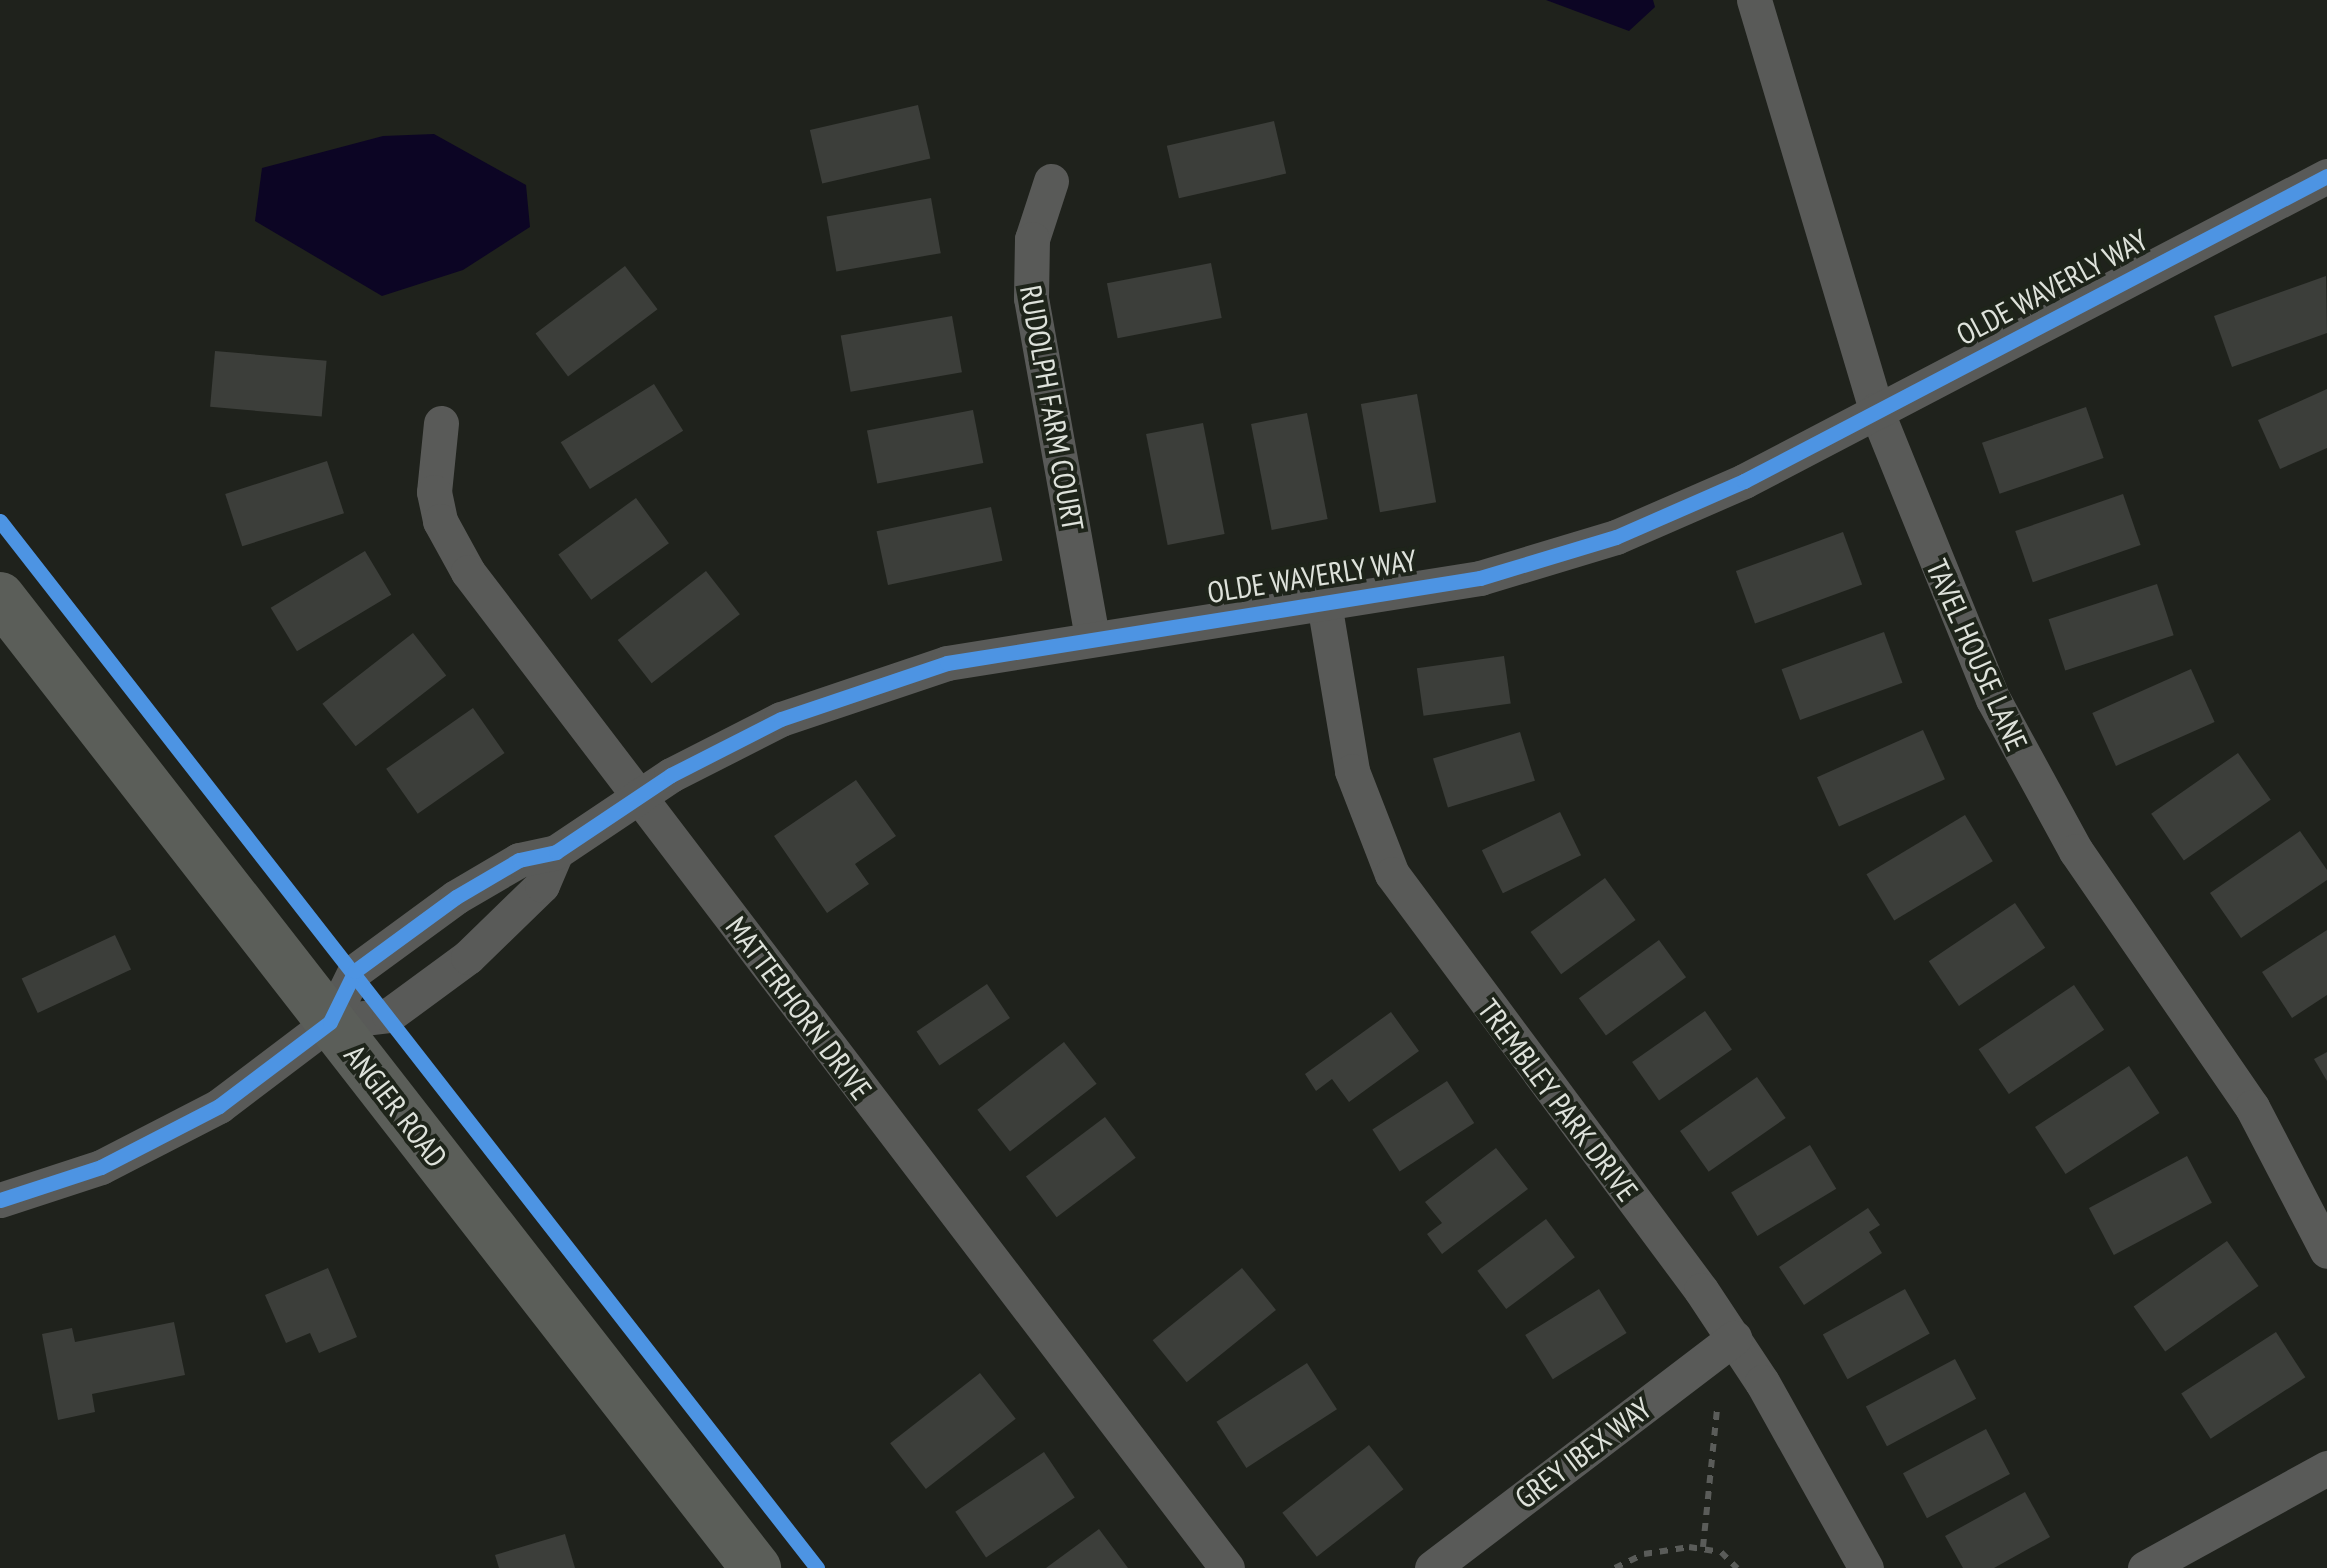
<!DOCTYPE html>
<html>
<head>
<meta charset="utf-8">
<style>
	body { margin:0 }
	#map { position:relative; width:2327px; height:1568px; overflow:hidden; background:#1f221c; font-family:"PT Sans Narrow",sans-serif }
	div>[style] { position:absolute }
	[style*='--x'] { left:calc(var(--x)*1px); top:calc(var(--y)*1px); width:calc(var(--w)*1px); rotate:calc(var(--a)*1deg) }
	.water>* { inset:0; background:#0c0524 }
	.building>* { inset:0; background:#3c3e3a; transform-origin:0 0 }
	.path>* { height:6px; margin-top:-3px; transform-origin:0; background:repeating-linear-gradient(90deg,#5a5c59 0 8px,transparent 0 16px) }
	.street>* { height:35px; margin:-17.5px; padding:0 17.5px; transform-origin:17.5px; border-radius:17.5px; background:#595a58 }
	.secondary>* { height:50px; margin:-25px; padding:0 25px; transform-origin:25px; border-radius:25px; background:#5b5e59 }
	.cycleway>* { height:15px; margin:-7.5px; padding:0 7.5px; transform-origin:7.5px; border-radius:7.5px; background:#4d94e3 }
	span { translate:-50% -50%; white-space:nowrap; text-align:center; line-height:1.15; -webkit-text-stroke:8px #1e241a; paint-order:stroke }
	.street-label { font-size:30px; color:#dee2db }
</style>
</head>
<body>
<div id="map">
	<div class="water">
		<div style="clip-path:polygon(1546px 0,1653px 0,1655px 7px,1629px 31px)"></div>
		<div style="clip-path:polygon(434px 134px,526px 185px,530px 227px,463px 270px,382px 296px,255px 221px,262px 168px,383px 136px)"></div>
	</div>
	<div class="building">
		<div style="left:918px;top:105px;width:55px;height:111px;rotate:77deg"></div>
		<div style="left:1274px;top:121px;width:54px;height:110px;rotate:77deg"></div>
		<div style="left:931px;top:198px;width:56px;height:106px;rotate:80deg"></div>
		<div style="left:1211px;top:263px;width:56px;height:106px;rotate:79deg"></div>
		<div style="left:625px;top:266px;width:54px;height:112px;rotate:53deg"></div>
		<div style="clip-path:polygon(2326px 276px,2327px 333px,2232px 367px,2214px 316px)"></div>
		<div style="left:952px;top:316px;width:57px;height:113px;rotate:80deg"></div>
		<div style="left:215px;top:351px;width:112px;height:56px;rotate:5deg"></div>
		<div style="left:654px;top:384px;width:55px;height:110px;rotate:58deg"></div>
		<div style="clip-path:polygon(2327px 389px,2327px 448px,2280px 469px,2258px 420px)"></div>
		<div style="left:1417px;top:394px;width:110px;height:57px;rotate:80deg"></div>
		<div style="left:2086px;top:407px;width:54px;height:110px;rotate:71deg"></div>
		<div style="left:973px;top:410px;width:54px;height:108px;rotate:79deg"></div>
		<div style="left:1307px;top:413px;width:108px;height:57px;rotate:79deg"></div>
		<div style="left:1203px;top:423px;width:113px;height:58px;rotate:79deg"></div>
		<div style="left:327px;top:461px;width:55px;height:107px;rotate:72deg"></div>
		<div style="left:2123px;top:494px;width:54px;height:114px;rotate:71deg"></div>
		<div style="left:636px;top:498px;width:56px;height:96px;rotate:54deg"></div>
		<div style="left:991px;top:507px;width:55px;height:117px;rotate:78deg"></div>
		<div style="left:1843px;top:532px;width:56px;height:114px;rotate:70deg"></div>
		<div style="left:365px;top:551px;width:51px;height:110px;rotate:59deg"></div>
		<div style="left:706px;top:571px;width:55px;height:112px;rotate:52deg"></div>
		<div style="left:2157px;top:584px;width:54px;height:114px;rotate:72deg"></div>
		<div style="left:1884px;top:632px;width:54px;height:109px;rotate:70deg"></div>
		<div style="left:413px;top:633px;width:54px;height:115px;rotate:52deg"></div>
		<div style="left:1504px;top:656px;width:48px;height:88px;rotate:82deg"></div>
		<div style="left:2191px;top:669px;width:58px;height:108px;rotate:66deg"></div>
		<div style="left:473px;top:708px;width:55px;height:106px;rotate:55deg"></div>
		<div style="left:1923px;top:730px;width:54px;height:116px;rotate:66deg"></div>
		<div style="left:1520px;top:732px;width:51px;height:91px;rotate:73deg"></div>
		<div style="left:2238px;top:753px;width:57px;height:106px;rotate:55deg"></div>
		<div style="clip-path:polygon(856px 780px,896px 836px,855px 864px,869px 884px,827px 913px,774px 836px)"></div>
		<div style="left:1560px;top:812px;width:48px;height:87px;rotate:64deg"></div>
		<div style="left:1965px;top:815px;width:54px;height:115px;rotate:59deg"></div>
		<div style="clip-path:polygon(2300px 831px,2327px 870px,2327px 880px,2241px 938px,2210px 893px)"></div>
		<div style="left:1605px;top:878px;width:52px;height:92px;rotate:54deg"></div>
		<div style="left:2015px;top:903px;width:54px;height:104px;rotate:56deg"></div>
		<div style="clip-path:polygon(2327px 930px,2327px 995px,2292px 1018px,2262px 972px)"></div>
		<div style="left:115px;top:935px;width:38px;height:103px;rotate:65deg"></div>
		<div style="left:1659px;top:940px;width:46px;height:99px;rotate:54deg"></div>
		<div style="left:987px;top:984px;width:41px;height:85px;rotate:56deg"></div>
		<div style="left:2074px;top:985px;width:54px;height:115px;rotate:56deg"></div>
		<div style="left:1705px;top:1011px;width:47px;height:89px;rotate:55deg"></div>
		<div style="clip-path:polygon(1391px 1012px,1419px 1051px,1349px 1102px,1332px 1079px,1316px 1091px,1305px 1074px)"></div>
		<div style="left:1064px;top:1042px;width:53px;height:110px;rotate:52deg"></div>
		<div style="clip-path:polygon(2327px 1052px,2327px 1081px,2314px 1059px)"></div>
		<div style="left:2129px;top:1066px;width:56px;height:112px;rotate:57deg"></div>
		<div style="left:1757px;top:1077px;width:50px;height:94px;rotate:55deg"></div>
		<div style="left:1447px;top:1081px;width:50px;height:89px;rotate:57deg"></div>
		<div style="left:1105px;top:1117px;width:51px;height:99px;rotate:53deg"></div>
		<div style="left:1810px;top:1145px;width:51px;height:92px;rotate:59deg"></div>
		<div style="clip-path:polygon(1496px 1148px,1528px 1189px,1442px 1254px,1427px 1234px,1442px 1223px,1425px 1202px)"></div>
		<div style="left:2187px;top:1156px;width:53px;height:111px;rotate:62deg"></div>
		<div style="clip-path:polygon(1868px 1208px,1880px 1225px,1869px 1232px,1882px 1253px,1804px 1305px,1779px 1267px)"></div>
		<div style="left:1546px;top:1219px;width:48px;height:86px;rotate:53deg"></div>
		<div style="left:2227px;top:1241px;width:55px;height:114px;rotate:55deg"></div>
		<div style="clip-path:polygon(328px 1268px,357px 1337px,319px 1353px,310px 1333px,286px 1343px,265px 1295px)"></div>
		<div style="left:1242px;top:1268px;width:54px;height:115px;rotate:51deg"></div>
		<div style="left:1599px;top:1289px;width:52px;height:87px;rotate:58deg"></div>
		<div style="left:1905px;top:1289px;width:51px;height:94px;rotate:61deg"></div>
		<div style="clip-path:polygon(174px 1322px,185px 1375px,92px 1394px,95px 1412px,58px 1420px,42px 1334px,72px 1328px,75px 1342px)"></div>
		<div style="left:2276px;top:1332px;width:54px;height:113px;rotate:57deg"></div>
		<div style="left:1955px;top:1359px;width:45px;height:101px;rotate:62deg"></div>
		<div style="left:1307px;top:1363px;width:55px;height:108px;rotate:57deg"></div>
		<div style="left:980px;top:1373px;width:58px;height:114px;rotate:52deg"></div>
		<div style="left:1986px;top:1429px;width:51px;height:94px;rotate:62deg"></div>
		<div style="left:1369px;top:1445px;width:56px;height:110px;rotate:52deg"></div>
		<div style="left:1044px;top:1452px;width:55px;height:107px;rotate:56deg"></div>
		<div style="clip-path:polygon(2025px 1492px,2050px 1537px,1994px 1568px,1963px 1568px,1945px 1536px)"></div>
		<div style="clip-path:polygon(1099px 1529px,1128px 1568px,1046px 1568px)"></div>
		<div style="clip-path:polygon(565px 1534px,575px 1568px,499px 1568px,495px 1555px)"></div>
	</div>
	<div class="path">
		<div style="--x:1703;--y:1547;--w:138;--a:-84.2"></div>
		<div style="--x:1615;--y:1568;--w:32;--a:-26"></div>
		<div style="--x:1644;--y:1554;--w:46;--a:-8.8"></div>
		<div style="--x:1689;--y:1547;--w:32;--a:9"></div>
		<div style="--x:1721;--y:1552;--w:23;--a:45"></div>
	</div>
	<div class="street">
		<div style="--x:1754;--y:0;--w:428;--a:73.4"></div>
		<div style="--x:1876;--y:410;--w:312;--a:68"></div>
		<div style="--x:1993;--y:699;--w:173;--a:61.4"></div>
		<div style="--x:2076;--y:851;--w:311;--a:55.5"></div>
		<div style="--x:2252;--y:1107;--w:162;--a:62.5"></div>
		<div style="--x:1051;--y:181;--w:61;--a:108.1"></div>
		<div style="--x:1032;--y:239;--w:59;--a:91"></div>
		<div style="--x:1031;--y:298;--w:344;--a:79.8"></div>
		<div style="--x:441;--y:423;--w:69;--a:95.8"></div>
		<div style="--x:434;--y:492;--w:30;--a:78"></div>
		<div style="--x:440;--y:521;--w:58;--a:61.2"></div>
		<div style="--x:468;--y:572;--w:1252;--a:52.69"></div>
		<div style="--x:1324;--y:603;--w:170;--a:80.5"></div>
		<div style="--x:1352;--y:771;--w:110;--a:68.8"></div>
		<div style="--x:1392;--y:874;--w:518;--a:53.4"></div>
		<div style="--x:1701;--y:1290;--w:110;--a:56.5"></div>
		<div style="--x:1762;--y:1382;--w:213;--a:60.8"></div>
		<div style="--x:330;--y:1022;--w:59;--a:-6.8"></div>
		<div style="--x:389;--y:1015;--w:98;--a:-36.3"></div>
		<div style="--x:468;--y:957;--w:103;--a:-44.2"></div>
		<div style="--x:542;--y:885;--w:36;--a:-67"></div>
		<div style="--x:0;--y:1200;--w:106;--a:-18.1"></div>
		<div style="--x:101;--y:1167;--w:133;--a:-27.3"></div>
		<div style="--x:219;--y:1106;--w:139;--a:-37.1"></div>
		<div style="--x:330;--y:1022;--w:57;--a:-63.9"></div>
		<div style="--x:355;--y:971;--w:125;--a:-36.2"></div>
		<div style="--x:456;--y:897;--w:73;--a:-30.4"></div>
		<div style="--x:519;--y:860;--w:38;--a:-12"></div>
		<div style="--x:556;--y:852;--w:138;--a:-33.8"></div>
		<div style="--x:671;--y:775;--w:123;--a:-27"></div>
		<div style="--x:781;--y:719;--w:175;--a:-18.6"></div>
		<div style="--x:947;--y:663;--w:540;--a:-9.06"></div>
		<div style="--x:1480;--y:578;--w:142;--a:-16.8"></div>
		<div style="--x:1616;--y:537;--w:140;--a:-23.6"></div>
		<div style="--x:1744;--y:481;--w:658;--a:-27.62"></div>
		<div style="--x:1432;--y:1568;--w:380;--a:-37.3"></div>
		<div style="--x:2145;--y:1568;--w:208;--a:-28.8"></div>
	</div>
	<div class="secondary">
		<div style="--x:0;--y:597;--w:1231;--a:52.1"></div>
	</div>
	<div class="cycleway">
		<div style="--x:0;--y:521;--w:1328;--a:52.03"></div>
		<div style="--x:0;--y:1200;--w:106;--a:-18.1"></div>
		<div style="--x:101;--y:1167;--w:133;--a:-27.3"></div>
		<div style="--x:219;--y:1106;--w:139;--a:-37.1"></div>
		<div style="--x:330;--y:1022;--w:57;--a:-63.9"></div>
		<div style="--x:355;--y:971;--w:125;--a:-36.2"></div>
		<div style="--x:456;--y:897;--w:73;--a:-30.4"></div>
		<div style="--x:519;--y:860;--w:38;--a:-12"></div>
		<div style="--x:556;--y:852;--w:138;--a:-33.8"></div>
		<div style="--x:671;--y:775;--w:123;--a:-27"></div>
		<div style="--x:781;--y:719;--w:175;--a:-18.6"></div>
		<div style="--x:947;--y:663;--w:540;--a:-9.06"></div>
		<div style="--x:1480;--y:578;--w:142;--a:-16.8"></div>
		<div style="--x:1616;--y:537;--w:140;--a:-23.6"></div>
		<div style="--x:1744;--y:481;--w:658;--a:-27.62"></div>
	</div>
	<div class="street-label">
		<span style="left:2052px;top:287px;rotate:-28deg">OLDE WAVERLY WAY</span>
		<span style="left:1052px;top:408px;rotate:80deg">RUDOLPH FARM COURT</span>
		<span style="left:1312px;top:576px;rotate:-9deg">OLDE WAVERLY WAY</span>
		<span style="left:1977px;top:655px;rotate:66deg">TAVEL HOUSE LANE</span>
		<span style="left:799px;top:1008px;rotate:53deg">MATTERHORN DRIVE</span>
		<span style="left:1558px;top:1100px;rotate:53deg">TREMBLEY PARK DRIVE</span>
		<span style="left:396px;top:1106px;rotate:52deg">ANGIER ROAD</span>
		<span style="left:1583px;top:1453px;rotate:-37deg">GREY IBEX WAY</span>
	</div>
</div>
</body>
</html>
